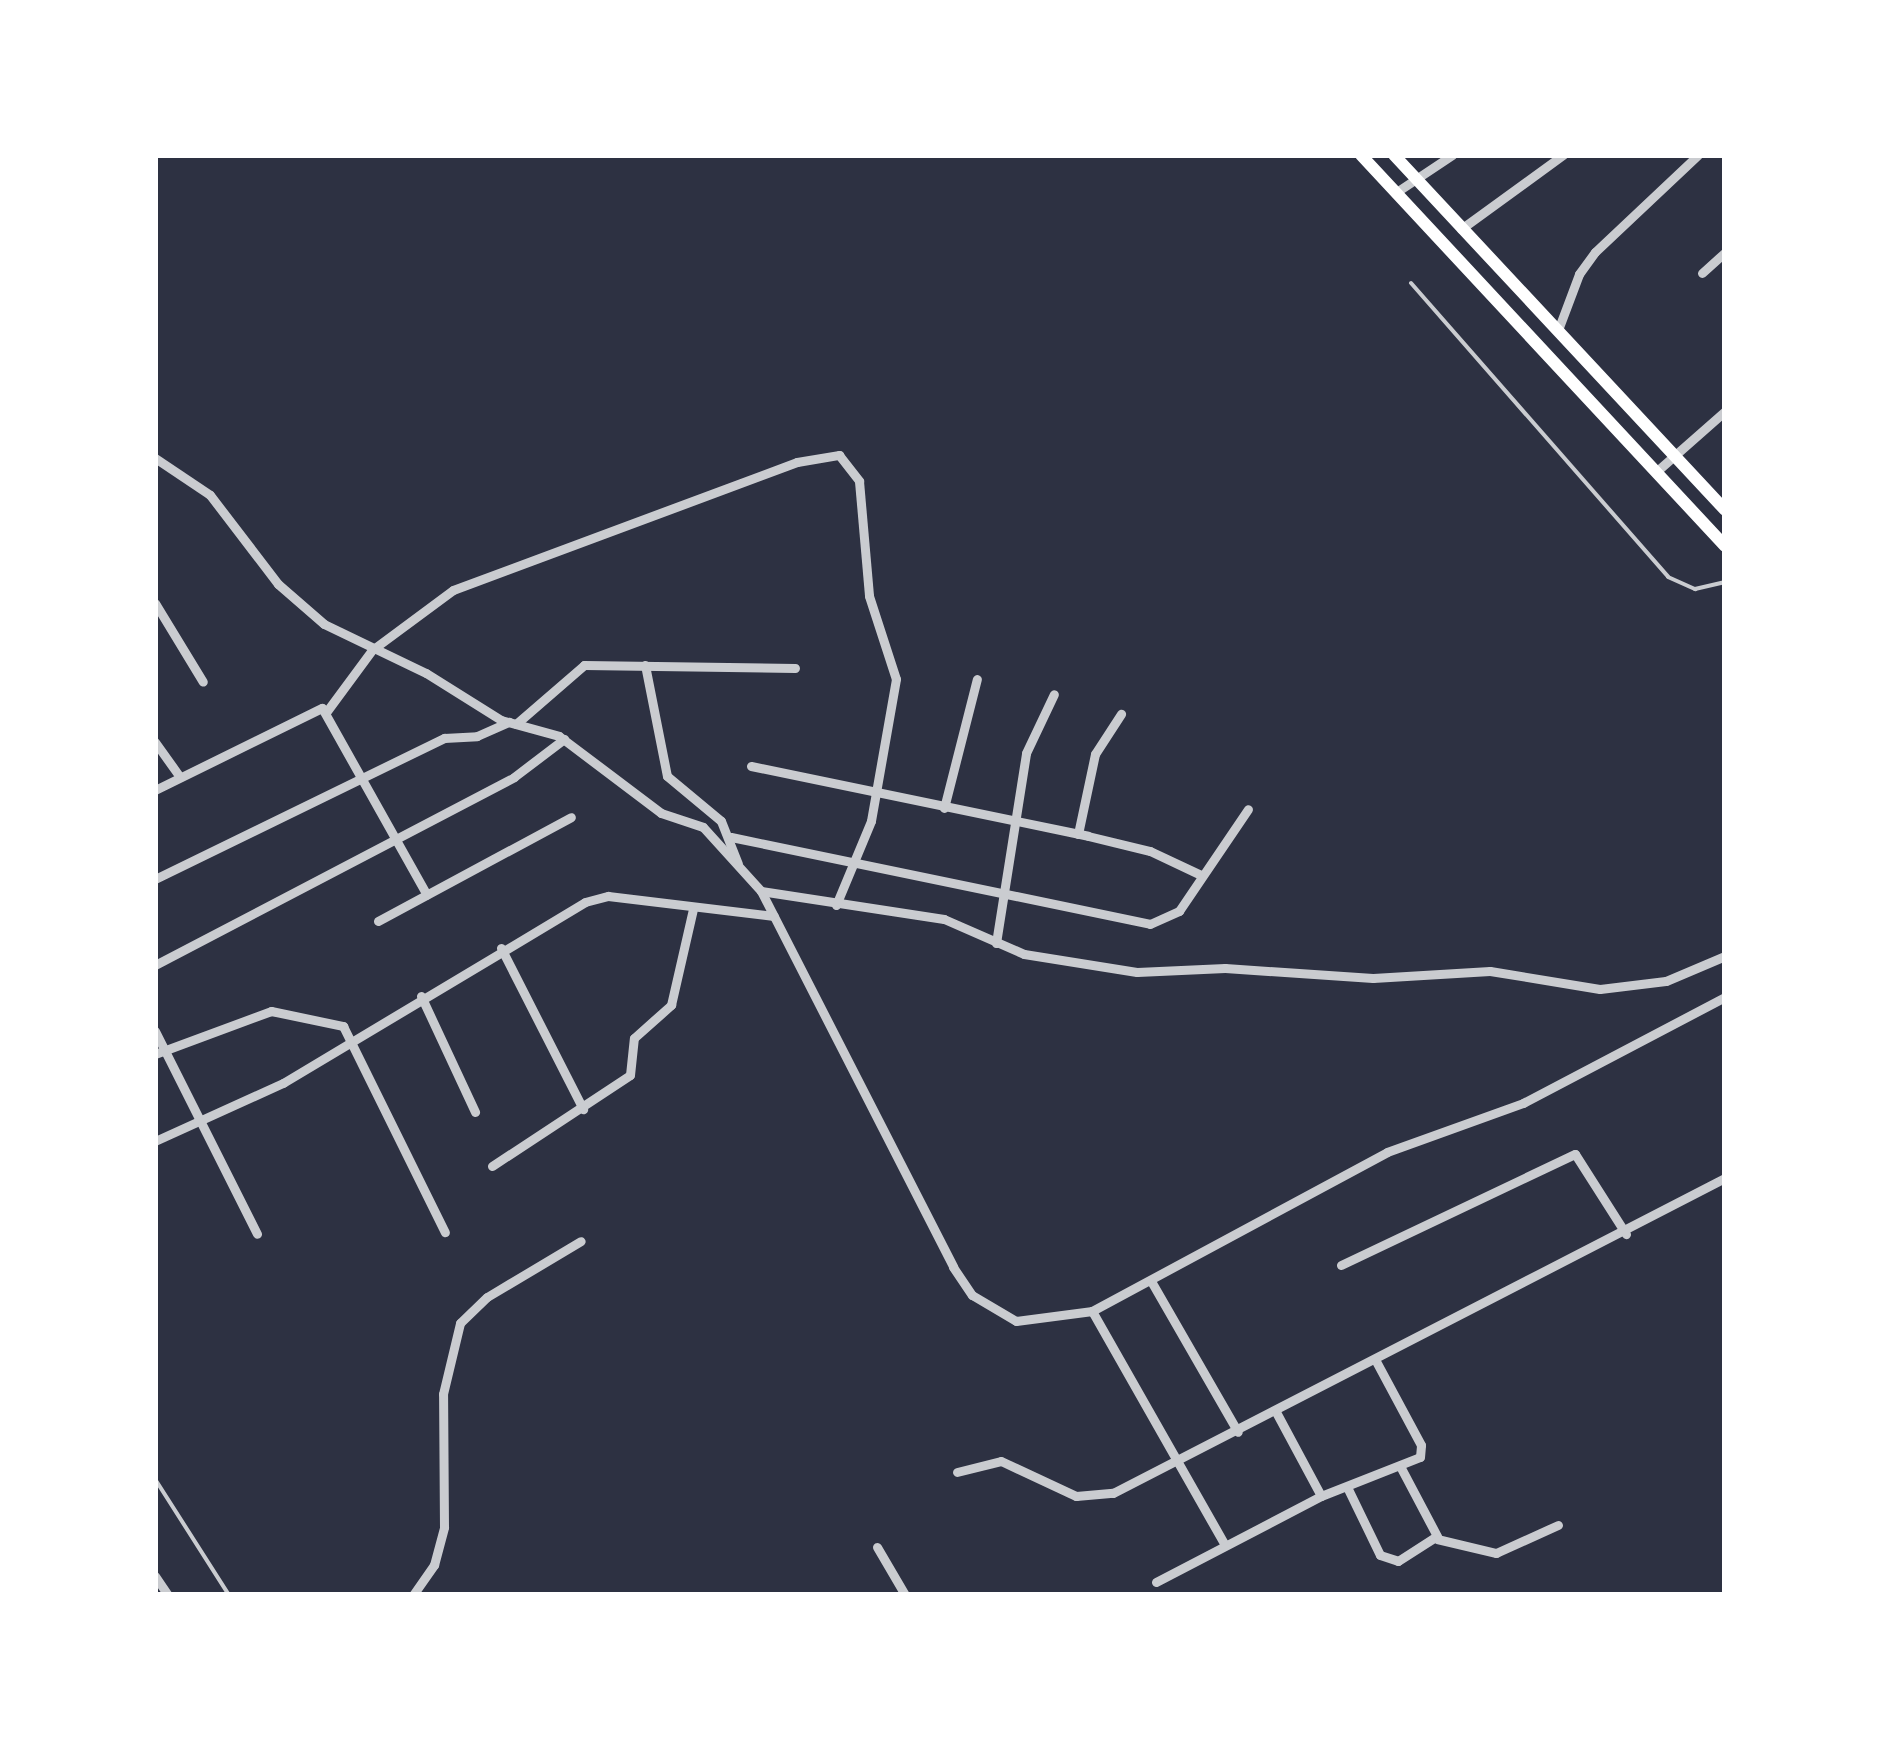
<!DOCTYPE html>
<html>
<head>
<meta charset="utf-8">
<style>
  body { margin:0 }
  #map { position:relative; width:1880px; height:1750px; overflow:hidden; background:#2d3142; font-family:Arial,sans-serif }
  div>[style] { position:absolute }
  .service>* { height:4px; margin:-2px; padding:0 2px; transform-origin:2px; border-radius:2px; background:#caccd0 }
  .minor>* { height:9px; margin:-4.5px; padding:0 4.5px; transform-origin:4.5px; border-radius:4.5px; background:#caccd0 }
  .primary>* { height:12px; margin:-6px; padding:0 6px; transform-origin:6px; border-radius:6px; background:#fff }
  span { translate:-50% -50%; white-space:nowrap; text-align:center; line-height:1.15; -webkit-text-stroke:10px #fff; paint-order:stroke }
  .frame { position:absolute; inset:0; border:158px solid #fff; pointer-events:none }
</style>
</head>
<body>
<div id="map">
  <div class="service">
    <div style="left:1411px;top:283px;width:390px;rotate:48.8deg"></div>
    <div style="left:1668px;top:577px;width:30px;rotate:24deg"></div>
    <div style="left:1695px;top:589px;width:31px;rotate:-13deg"></div>
    <div style="left:155px;top:1479px;width:138px;rotate:57.5deg"></div>
  </div>
  <div class="minor">
    <div style="left:1395px;top:193px;width:69px;rotate:-33.7deg"></div>
    <div style="left:1461px;top:229px;width:126px;rotate:-36deg"></div>
    <div style="left:1702px;top:273px;width:31px;rotate:-42deg"></div>
    <div style="left:1558px;top:330px;width:60px;rotate:-69.4deg"></div>
    <div style="left:1579px;top:274px;width:27px;rotate:-54deg"></div>
    <div style="left:1595px;top:252px;width:141px;rotate:-43.3deg"></div>
    <div style="left:155px;top:458px;width:66px;rotate:33.9deg"></div>
    <div style="left:210px;top:495px;width:112px;rotate:52.6deg"></div>
    <div style="left:278px;top:584px;width:61px;rotate:41deg"></div>
    <div style="left:324px;top:624px;width:113px;rotate:25.7deg"></div>
    <div style="left:426px;top:673px;width:89px;rotate:32.1deg"></div>
    <div style="left:501px;top:720px;width:60px;rotate:15.4deg"></div>
    <div style="left:559px;top:736px;width:128px;rotate:37deg"></div>
    <div style="left:661px;top:813px;width:44px;rotate:18.4deg"></div>
    <div style="left:703px;top:827px;width:86px;rotate:47.8deg"></div>
    <div style="left:761px;top:891px;width:185px;rotate:8.7deg"></div>
    <div style="left:944px;top:919px;width:87px;rotate:23.6deg"></div>
    <div style="left:1024px;top:954px;width:114px;rotate:9.1deg"></div>
    <div style="left:1137px;top:972px;width:88px;rotate:-2.6deg"></div>
    <div style="left:1225px;top:968px;width:148px;rotate:3.9deg"></div>
    <div style="left:1373px;top:978px;width:117px;rotate:-3.4deg"></div>
    <div style="left:1490px;top:971px;width:111px;rotate:9.3deg"></div>
    <div style="left:1600px;top:989px;width:66px;rotate:-6.9deg"></div>
    <div style="left:1666px;top:981px;width:64px;rotate:-23deg"></div>
    <div style="left:1657px;top:471px;width:91px;rotate:-41.4deg"></div>
    <div style="left:155px;top:603px;width:92px;rotate:58.7deg"></div>
    <div style="left:645px;top:665px;width:113px;rotate:78.8deg"></div>
    <div style="left:667px;top:776px;width:70px;rotate:39.8deg"></div>
    <div style="left:721px;top:821px;width:46px;rotate:68.4deg"></div>
    <div style="left:327px;top:711px;width:76px;rotate:-53.6deg"></div>
    <div style="left:372px;top:650px;width:101px;rotate:-36.5deg"></div>
    <div style="left:453px;top:590px;width:367px;rotate:-20.4deg"></div>
    <div style="left:797px;top:462px;width:43px;rotate:-9.5deg"></div>
    <div style="left:839px;top:455px;width:33px;rotate:52deg"></div>
    <div style="left:859px;top:481px;width:115px;rotate:85deg"></div>
    <div style="left:869px;top:596px;width:87px;rotate:72deg"></div>
    <div style="left:896px;top:679px;width:144px;rotate:100deg"></div>
    <div style="left:871px;top:821px;width:91px;rotate:112.6deg"></div>
    <div style="left:516px;top:724px;width:90px;rotate:-40.9deg"></div>
    <div style="left:584px;top:665px;width:211px;rotate:0.8deg"></div>
    <div style="left:155px;top:742px;width:43px;rotate:54.5deg"></div>
    <div style="left:751px;top:766px;width:344px;rotate:11.7deg"></div>
    <div style="left:1088px;top:836px;width:64px;rotate:13.6deg"></div>
    <div style="left:1150px;top:851px;width:56px;rotate:25.2deg"></div>
    <div style="left:155px;top:790px;width:186px;rotate:-26.2deg"></div>
    <div style="left:322px;top:708px;width:214px;rotate:60.7deg"></div>
    <div style="left:944px;top:808px;width:133px;rotate:-75.7deg"></div>
    <div style="left:1078px;top:834px;width:82px;rotate:-78deg"></div>
    <div style="left:1095px;top:754px;width:48px;rotate:-57deg"></div>
    <div style="left:731px;top:837px;width:428px;rotate:11.7deg"></div>
    <div style="left:1150px;top:924px;width:32px;rotate:-24deg"></div>
    <div style="left:1179px;top:911px;width:123px;rotate:-55.9deg"></div>
    <div style="left:155px;top:879px;width:322px;rotate:-26deg"></div>
    <div style="left:444px;top:738px;width:33px;rotate:-3deg"></div>
    <div style="left:477px;top:736px;width:35px;rotate:-24deg"></div>
    <div style="left:761px;top:891px;width:422px;rotate:62.9deg"></div>
    <div style="left:953px;top:1267px;width:34px;rotate:56deg"></div>
    <div style="left:972px;top:1295px;width:51px;rotate:30.6deg"></div>
    <div style="left:1016px;top:1321px;width:77px;rotate:-7.5deg"></div>
    <div style="left:1092px;top:1311px;width:335px;rotate:-28.3deg"></div>
    <div style="left:1387px;top:1152px;width:145px;rotate:-19.8deg"></div>
    <div style="left:1523px;top:1103px;width:228px;rotate:-27.7deg"></div>
    <div style="left:378px;top:921px;width:219px;rotate:-28.3deg"></div>
    <div style="left:996px;top:943px;width:192px;rotate:-81deg"></div>
    <div style="left:1026px;top:753px;width:65px;rotate:-64.6deg"></div>
    <div style="left:501px;top:948px;width:181px;rotate:63deg"></div>
    <div style="left:155px;top:965px;width:405px;rotate:-27.6deg"></div>
    <div style="left:514px;top:777px;width:63px;rotate:-37.2deg"></div>
    <div style="left:421px;top:996px;width:128px;rotate:65deg"></div>
    <div style="left:155px;top:1031px;width:227px;rotate:63.3deg"></div>
    <div style="left:155px;top:1054px;width:124px;rotate:-20.3deg"></div>
    <div style="left:271px;top:1011px;width:74px;rotate:11.8deg"></div>
    <div style="left:343px;top:1026px;width:230px;rotate:63.7deg"></div>
    <div style="left:155px;top:1141px;width:141px;rotate:-24.4deg"></div>
    <div style="left:283px;top:1083px;width:352px;rotate:-30.9deg"></div>
    <div style="left:585px;top:902px;width:24px;rotate:-15deg"></div>
    <div style="left:608px;top:896px;width:167px;rotate:6.9deg"></div>
    <div style="left:492px;top:1166px;width:165px;rotate:-33.4deg"></div>
    <div style="left:630px;top:1075px;width:37px;rotate:-84deg"></div>
    <div style="left:634px;top:1038px;width:50px;rotate:-41.7deg"></div>
    <div style="left:671px;top:1005px;width:98px;rotate:-77.1deg"></div>
    <div style="left:1341px;top:1265px;width:259px;rotate:-25.4deg"></div>
    <div style="left:1575px;top:1154px;width:95px;rotate:57.5deg"></div>
    <div style="left:1151px;top:1281px;width:174px;rotate:60.1deg"></div>
    <div style="left:1092px;top:1311px;width:269px;rotate:60.4deg"></div>
    <div style="left:1276px;top:1412px;width:95px;rotate:61.8deg"></div>
    <div style="left:957px;top:1472px;width:45px;rotate:-14deg"></div>
    <div style="left:1001px;top:1461px;width:83px;rotate:25deg"></div>
    <div style="left:1076px;top:1496px;width:37px;rotate:-5deg"></div>
    <div style="left:1113px;top:1493px;width:688px;rotate:-27.24deg"></div>
    <div style="left:1348px;top:1489px;width:73px;rotate:64.1deg"></div>
    <div style="left:1380px;top:1555px;width:19px;rotate:18deg"></div>
    <div style="left:1398px;top:1561px;width:46px;rotate:-32.7deg"></div>
    <div style="left:1437px;top:1536px;width:77px;rotate:-117.9deg"></div>
    <div style="left:1437px;top:1539px;width:61px;rotate:13.3deg"></div>
    <div style="left:1496px;top:1553px;width:68px;rotate:-24.3deg"></div>
    <div style="left:877px;top:1547px;width:56px;rotate:59.7deg"></div>
    <div style="left:155px;top:1576px;width:23px;rotate:56deg"></div>
    <div style="left:1156px;top:1582px;width:186px;rotate:-27.5deg"></div>
    <div style="left:1321px;top:1496px;width:106px;rotate:-21.5deg"></div>
    <div style="left:1420px;top:1457px;width:12px;rotate:-85deg"></div>
    <div style="left:1421px;top:1445px;width:95px;rotate:-118.2deg"></div>
    <div style="left:413px;top:1595px;width:37px;rotate:-55deg"></div>
    <div style="left:434px;top:1565px;width:39px;rotate:-75deg"></div>
    <div style="left:444px;top:1527px;width:133px;rotate:-90.4deg"></div>
    <div style="left:443px;top:1394px;width:73px;rotate:-76.5deg"></div>
    <div style="left:460px;top:1323px;width:37px;rotate:-44deg"></div>
    <div style="left:487px;top:1297px;width:109px;rotate:-30.8deg"></div>
  </div>
  <div class="primary">
    <div style="left:1361px;top:155px;width:534px;rotate:47.05deg"></div>
    <div style="left:1394px;top:155px;width:485px;rotate:47deg"></div>
  </div>
  <div class="frame"></div>
</div>
</body>
</html>
